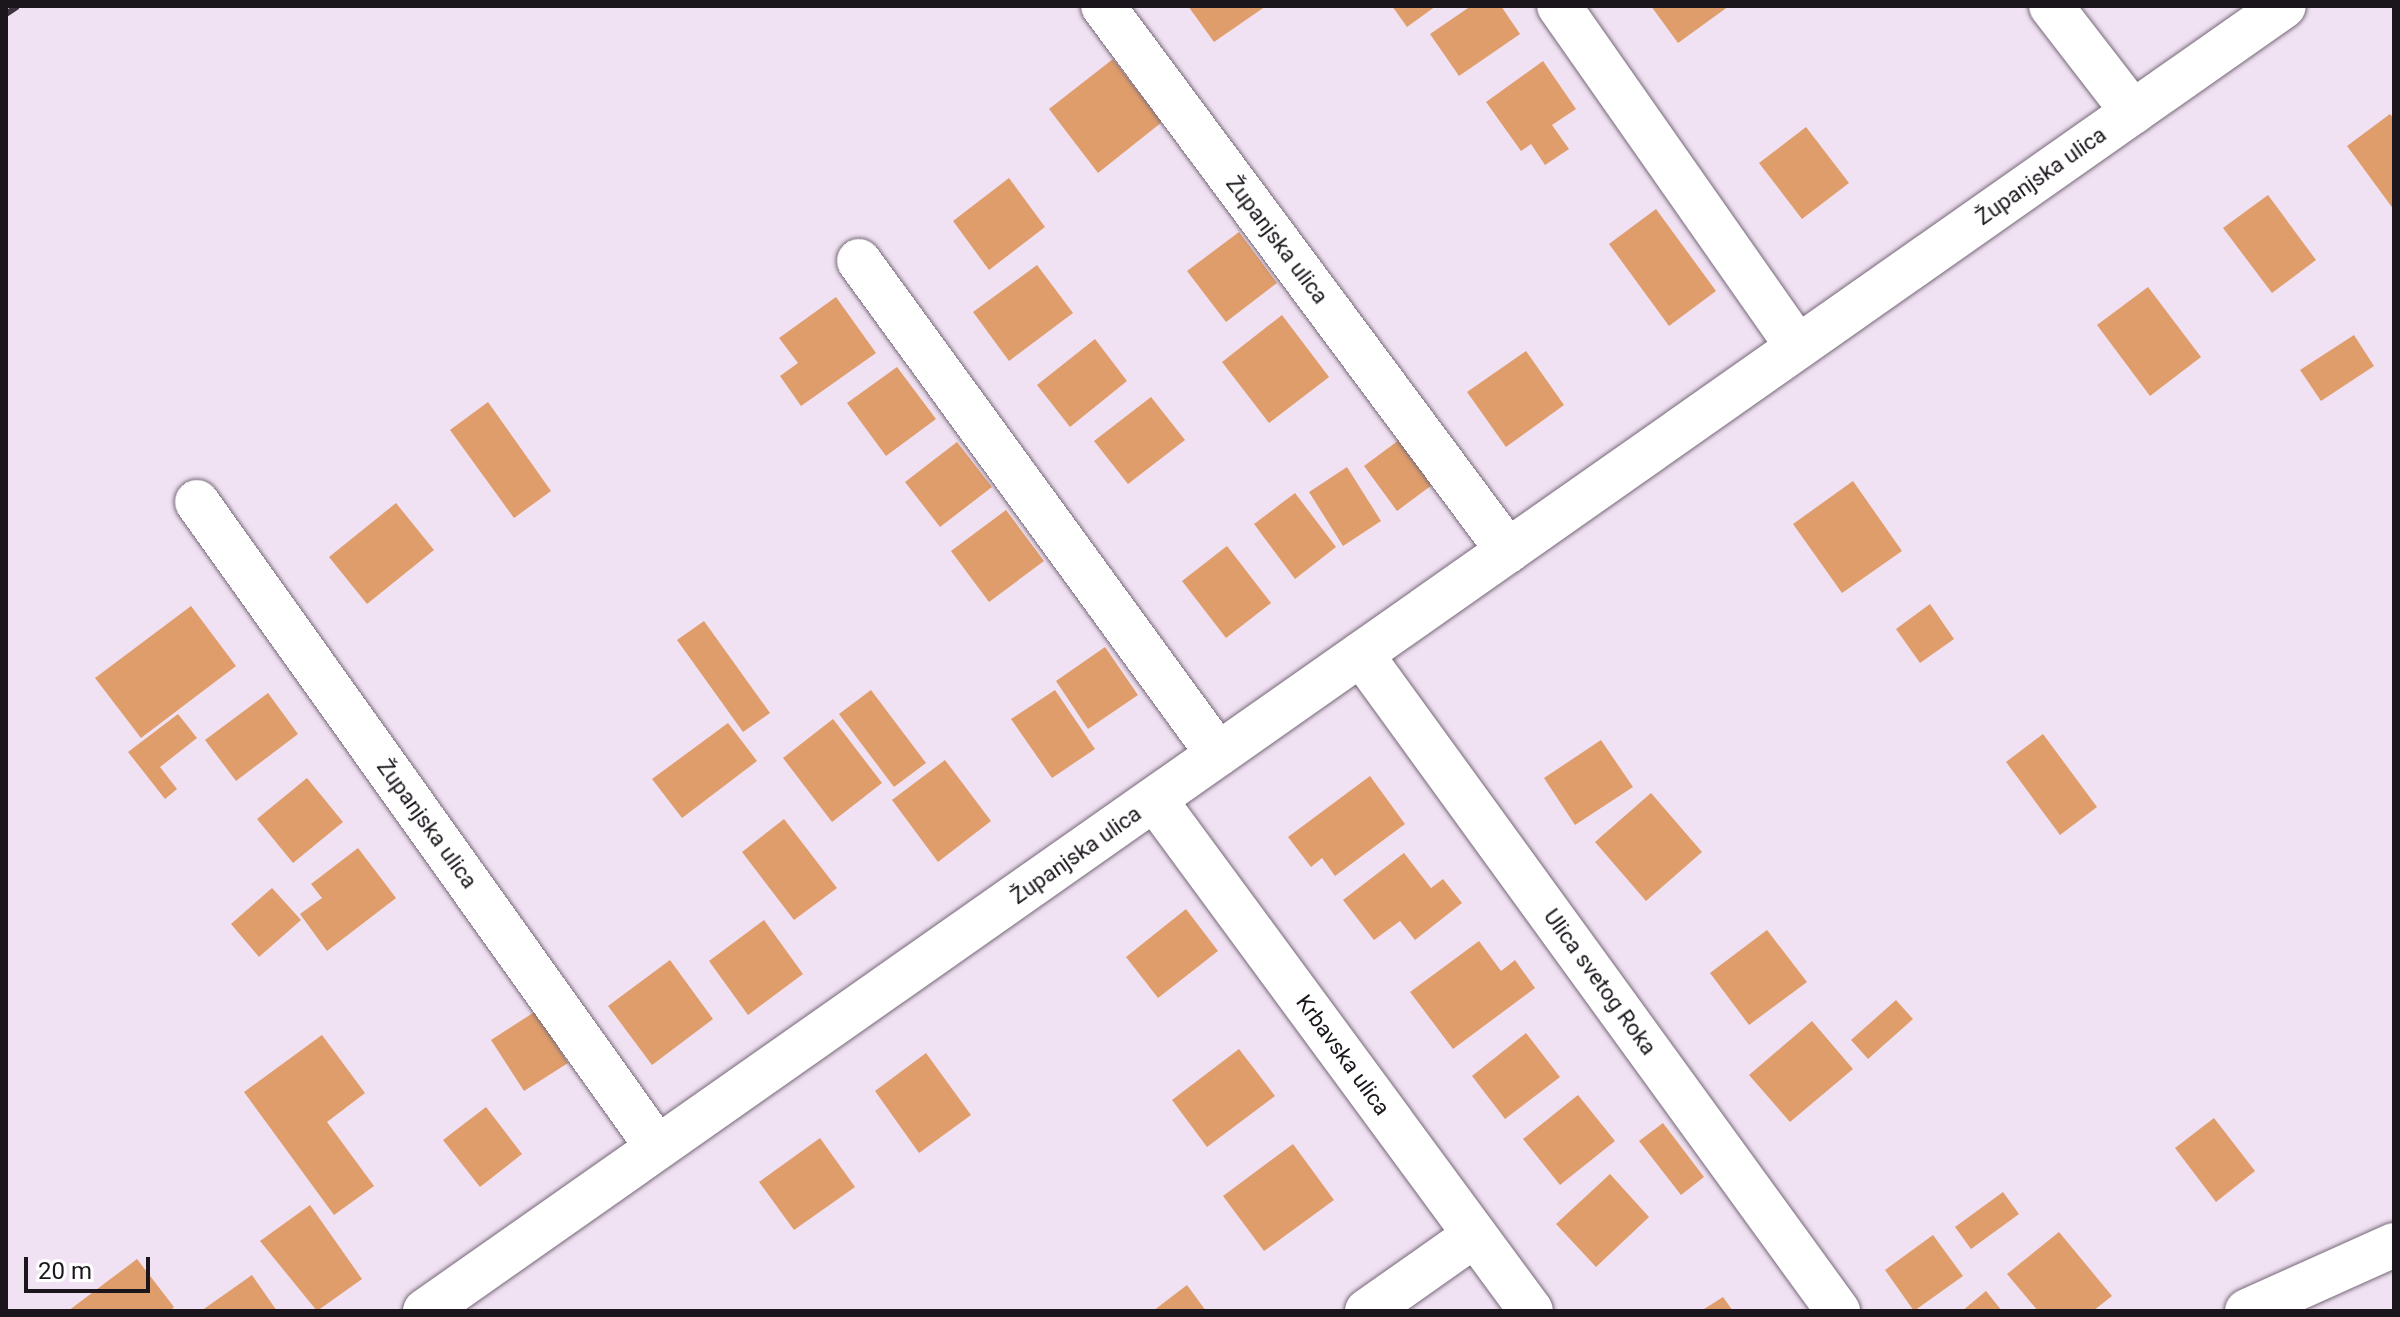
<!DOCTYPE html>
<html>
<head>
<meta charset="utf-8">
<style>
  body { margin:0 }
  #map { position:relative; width:2400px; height:1317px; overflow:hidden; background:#f1e2f3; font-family:Roboto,sans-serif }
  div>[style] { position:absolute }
  .building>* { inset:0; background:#df9d6b }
  .roads { filter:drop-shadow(0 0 2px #756877) drop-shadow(0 0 2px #756877) }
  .minor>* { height:44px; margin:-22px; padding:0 22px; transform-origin:22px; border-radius:22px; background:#fff }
  .rail>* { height:6px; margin-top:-3px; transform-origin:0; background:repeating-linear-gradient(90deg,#3b343c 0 16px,transparent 0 24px) }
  span { translate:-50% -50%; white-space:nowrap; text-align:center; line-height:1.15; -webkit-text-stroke:8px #fff; paint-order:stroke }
  .street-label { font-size:22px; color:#1b161c }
  .frame { position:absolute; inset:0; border:8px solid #1b161c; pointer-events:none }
  .scale { position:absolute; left:24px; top:1257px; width:126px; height:36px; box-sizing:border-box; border:4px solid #1b161c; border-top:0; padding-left:10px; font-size:24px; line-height:28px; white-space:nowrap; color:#1b161c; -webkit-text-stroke:6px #fff; paint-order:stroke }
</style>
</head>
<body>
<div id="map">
  <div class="building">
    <div style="clip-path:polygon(1188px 6px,1266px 6px,1214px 42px)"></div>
    <div style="clip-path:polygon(1392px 6px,1436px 6px,1407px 27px)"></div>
    <div style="clip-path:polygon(1471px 6px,1501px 6px,1520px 34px,1459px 76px,1430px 34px)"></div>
    <div style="clip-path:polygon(1651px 6px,1729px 6px,1678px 43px)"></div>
    <div style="clip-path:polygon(1113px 59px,1162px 122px,1098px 173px,1049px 109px)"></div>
    <div style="clip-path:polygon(1543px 61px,1576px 109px,1552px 125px,1569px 149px,1545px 165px,1531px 144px,1521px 151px,1486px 102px)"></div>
    <div style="clip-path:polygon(2390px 114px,2394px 119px,2394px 210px,2347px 146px)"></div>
    <div style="clip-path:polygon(1806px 127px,1849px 183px,1802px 219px,1759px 163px)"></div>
    <div style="clip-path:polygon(1009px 178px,1045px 227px,989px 270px,953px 221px)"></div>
    <div style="clip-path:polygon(2268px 195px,2316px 260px,2272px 293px,2223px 228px)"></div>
    <div style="clip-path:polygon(1656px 209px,1716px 291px,1669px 326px,1609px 244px)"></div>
    <div style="clip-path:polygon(1239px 232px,1277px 283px,1226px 322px,1187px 271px)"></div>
    <div style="clip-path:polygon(1037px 265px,1073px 313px,1009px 361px,973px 312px)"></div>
    <div style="clip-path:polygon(2148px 287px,2201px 357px,2150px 396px,2097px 325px)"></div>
    <div style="clip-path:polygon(836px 297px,876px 353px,801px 406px,780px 376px,798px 363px,779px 338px)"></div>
    <div style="clip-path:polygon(1282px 315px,1329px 377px,1269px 423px,1222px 362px)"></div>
    <div style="clip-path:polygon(2354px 335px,2374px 366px,2321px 401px,2300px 370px)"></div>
    <div style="clip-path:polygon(1095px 339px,1127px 381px,1070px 427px,1037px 385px)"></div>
    <div style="clip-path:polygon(1526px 351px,1564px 405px,1506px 447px,1467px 392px)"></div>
    <div style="clip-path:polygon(897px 367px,936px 419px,886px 456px,847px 403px)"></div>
    <div style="clip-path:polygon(1151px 397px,1185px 440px,1128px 484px,1094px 441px)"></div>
    <div style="clip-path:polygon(488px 402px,551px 491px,514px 518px,450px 430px)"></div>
    <div style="clip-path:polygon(1403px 437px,1436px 482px,1397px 511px,1364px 466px)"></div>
    <div style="clip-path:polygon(957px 442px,992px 487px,940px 527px,905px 482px)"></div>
    <div style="clip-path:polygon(1347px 467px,1381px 521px,1343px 546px,1309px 492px)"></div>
    <div style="clip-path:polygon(1853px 481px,1902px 551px,1842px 593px,1793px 524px)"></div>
    <div style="clip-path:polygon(1295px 493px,1336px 547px,1295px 579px,1254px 524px)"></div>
    <div style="clip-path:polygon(396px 503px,434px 550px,367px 604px,329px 557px)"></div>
    <div style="clip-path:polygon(1006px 510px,1044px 561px,989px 602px,951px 551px)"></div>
    <div style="clip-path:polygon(1227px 546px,1271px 603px,1226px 638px,1182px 581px)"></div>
    <div style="clip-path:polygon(1930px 604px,1954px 639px,1920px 663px,1896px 629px)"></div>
    <div style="clip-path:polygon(191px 606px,236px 666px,141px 738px,95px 678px)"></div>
    <div style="clip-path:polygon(704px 621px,770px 713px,743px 732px,677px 640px)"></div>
    <div style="clip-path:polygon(1105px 647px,1138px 695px,1088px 729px,1056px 681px)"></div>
    <div style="clip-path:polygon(871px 690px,926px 763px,894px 787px,839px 714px)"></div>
    <div style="clip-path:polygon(1055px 690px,1095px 749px,1052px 778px,1011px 719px)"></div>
    <div style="clip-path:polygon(268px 693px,298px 734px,236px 781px,205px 740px)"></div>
    <div style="clip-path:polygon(178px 714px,197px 738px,160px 767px,177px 789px,165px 799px,128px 752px)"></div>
    <div style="clip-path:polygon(833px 719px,882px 783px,832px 822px,783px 758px)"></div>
    <div style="clip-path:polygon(728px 723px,757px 761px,682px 818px,652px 779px)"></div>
    <div style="clip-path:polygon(2043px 734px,2097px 807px,2060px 835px,2006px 762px)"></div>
    <div style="clip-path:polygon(1601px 740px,1633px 787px,1575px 825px,1544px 778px)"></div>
    <div style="clip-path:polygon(945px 760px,991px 821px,938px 862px,892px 800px)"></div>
    <div style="clip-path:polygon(1370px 776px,1405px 824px,1335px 876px,1322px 858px,1311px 867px,1288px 837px)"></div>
    <div style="clip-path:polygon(307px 778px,343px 822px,293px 863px,257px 819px)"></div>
    <div style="clip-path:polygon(1651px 793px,1702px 852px,1646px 901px,1595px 842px)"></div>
    <div style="clip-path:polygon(784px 819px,837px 888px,794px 920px,742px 852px)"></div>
    <div style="clip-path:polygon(358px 848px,396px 898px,327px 951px,300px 914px,322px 898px,311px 884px)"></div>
    <div style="clip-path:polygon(1404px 853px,1431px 888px,1443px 879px,1462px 903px,1415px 940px,1400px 921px,1374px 940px,1343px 900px)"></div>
    <div style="clip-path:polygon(272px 888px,301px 920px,259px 957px,231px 924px)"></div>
    <div style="clip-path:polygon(1186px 909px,1218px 951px,1158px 998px,1126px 957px)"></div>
    <div style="clip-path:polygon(764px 920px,803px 974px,748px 1015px,709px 961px)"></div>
    <div style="clip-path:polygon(1767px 930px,1807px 982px,1749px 1025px,1710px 973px)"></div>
    <div style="clip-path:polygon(1479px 941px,1501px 971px,1515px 960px,1535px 988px,1453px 1049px,1410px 992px)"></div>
    <div style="clip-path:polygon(670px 960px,713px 1019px,652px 1065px,608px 1006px)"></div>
    <div style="clip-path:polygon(1896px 1000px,1913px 1019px,1868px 1059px,1851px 1040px)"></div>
    <div style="clip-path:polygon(536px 1011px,568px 1063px,524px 1091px,491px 1040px)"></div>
    <div style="clip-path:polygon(1812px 1021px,1853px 1069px,1790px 1122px,1749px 1075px)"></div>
    <div style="clip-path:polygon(1526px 1033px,1560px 1077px,1505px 1119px,1472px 1076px)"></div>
    <div style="clip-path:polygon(322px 1035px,365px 1093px,327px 1122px,374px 1186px,334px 1215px,244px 1092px)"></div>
    <div style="clip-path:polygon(1239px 1049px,1275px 1096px,1207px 1147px,1172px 1100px)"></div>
    <div style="clip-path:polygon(926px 1053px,971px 1115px,919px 1153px,875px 1091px)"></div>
    <div style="clip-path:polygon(1578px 1095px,1615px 1141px,1560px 1185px,1523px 1139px)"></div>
    <div style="clip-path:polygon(486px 1107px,522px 1154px,480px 1187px,443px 1140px)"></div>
    <div style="clip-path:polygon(2214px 1118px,2255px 1171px,2216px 1202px,2175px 1148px)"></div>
    <div style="clip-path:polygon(1663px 1123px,1704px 1177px,1681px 1195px,1639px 1141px)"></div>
    <div style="clip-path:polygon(820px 1138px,855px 1187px,794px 1230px,759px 1182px)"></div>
    <div style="clip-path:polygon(1293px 1144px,1334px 1200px,1264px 1251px,1223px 1196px)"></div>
    <div style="clip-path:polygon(1610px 1174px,1649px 1217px,1596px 1267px,1556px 1224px)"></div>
    <div style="clip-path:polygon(2003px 1192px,2019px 1214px,1971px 1249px,1955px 1227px)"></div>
    <div style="clip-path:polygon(310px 1205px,362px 1279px,317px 1311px,260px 1241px)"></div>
    <div style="clip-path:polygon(2059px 1232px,2112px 1296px,2093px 1311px,2038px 1311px,2007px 1274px)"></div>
    <div style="clip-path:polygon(1933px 1235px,1963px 1276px,1914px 1311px,1885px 1270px)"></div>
    <div style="clip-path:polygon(137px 1259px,174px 1307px,170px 1311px,68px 1311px)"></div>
    <div style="clip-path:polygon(252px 1275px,277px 1311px,201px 1311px)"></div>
    <div style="clip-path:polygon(1187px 1285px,1206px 1311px,1153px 1311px)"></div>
    <div style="clip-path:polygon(1986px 1291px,2002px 1311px,1962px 1311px)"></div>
    <div style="clip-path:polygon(1723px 1297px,1733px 1311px,1701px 1311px)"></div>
  </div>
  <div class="roads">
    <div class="minor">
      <div style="left:1103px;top:6px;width:679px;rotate:53.38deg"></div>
      <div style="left:1559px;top:6px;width:416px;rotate:55deg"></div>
      <div style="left:2051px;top:6px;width:134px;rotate:52.3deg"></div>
      <div style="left:859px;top:261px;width:610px;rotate:53.94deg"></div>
      <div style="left:197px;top:502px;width:792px;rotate:54.5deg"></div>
      <div style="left:1361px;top:654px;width:812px;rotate:54.02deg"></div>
      <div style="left:1155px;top:800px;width:634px;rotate:53.65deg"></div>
      <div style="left:425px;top:1311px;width:2271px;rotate:-35.07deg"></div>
      <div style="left:1367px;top:1311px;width:132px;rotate:-35.1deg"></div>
      <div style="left:2247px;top:1311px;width:161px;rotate:-24.2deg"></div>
    </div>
  </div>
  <div class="rail">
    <div style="left:6px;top:14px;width:14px;rotate:-34deg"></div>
  </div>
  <div class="street-label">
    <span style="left:2041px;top:176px;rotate:-35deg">Županjska ulica</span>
    <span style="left:1277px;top:240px;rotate:53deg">Županjska ulica</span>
    <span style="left:427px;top:824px;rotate:54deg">Županjska ulica</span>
    <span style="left:1076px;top:855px;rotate:-35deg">Županjska ulica</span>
    <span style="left:1600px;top:982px;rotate:54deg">Ulica svetog Roka</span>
    <span style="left:1343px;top:1055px;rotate:54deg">Krbavska ulica</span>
  </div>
  <div class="frame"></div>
  <div class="scale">20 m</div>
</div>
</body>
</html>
